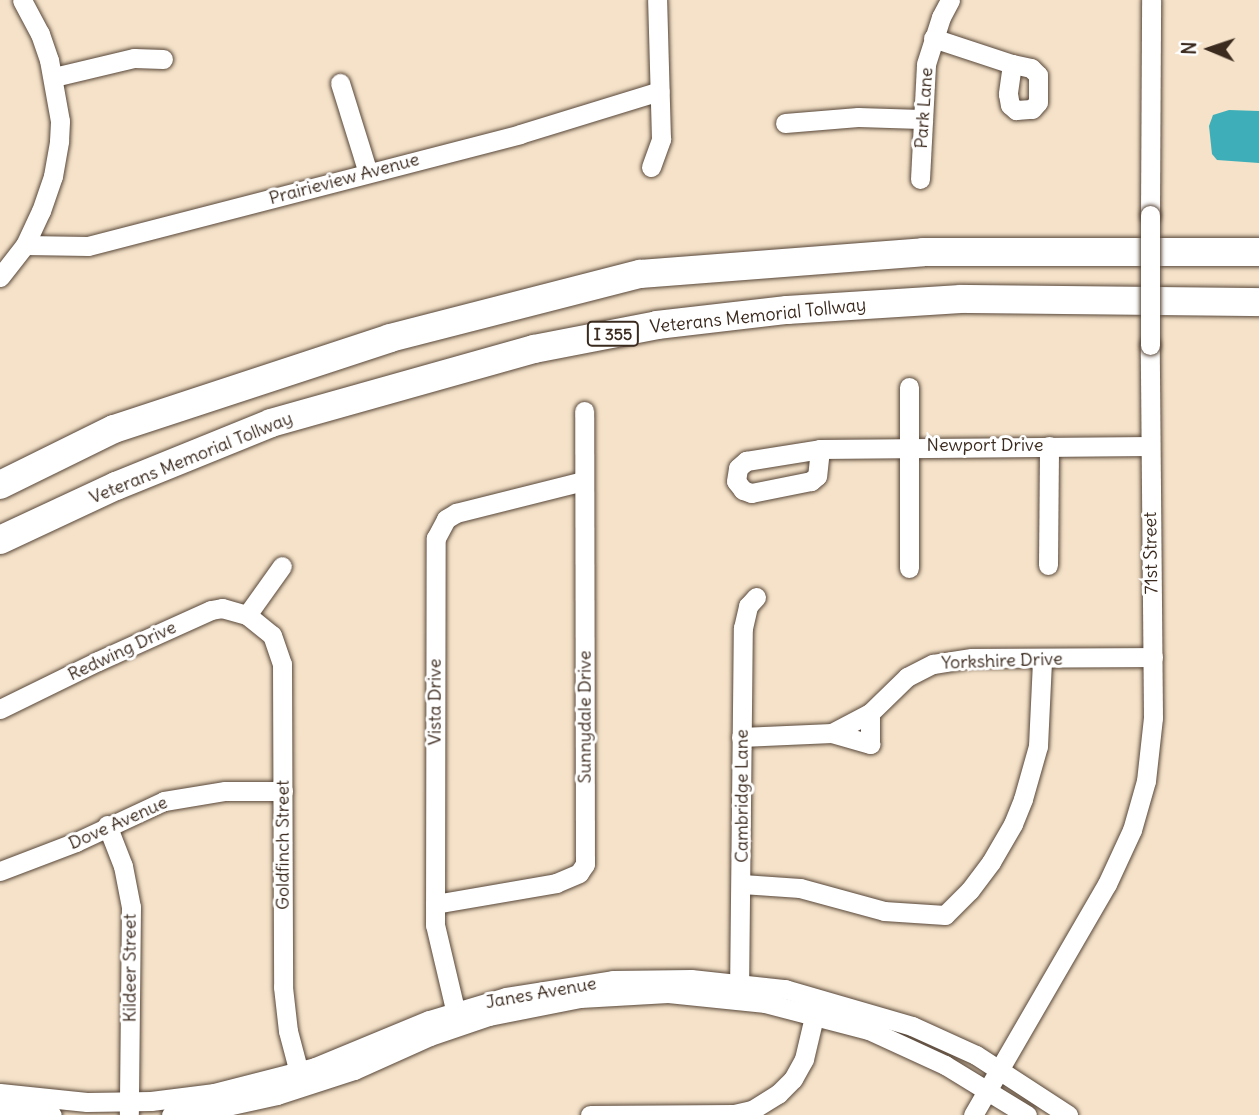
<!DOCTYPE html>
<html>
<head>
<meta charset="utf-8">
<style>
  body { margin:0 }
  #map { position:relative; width:1259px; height:1115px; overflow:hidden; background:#f5e2c9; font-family:Delius,sans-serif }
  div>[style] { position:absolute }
  .water>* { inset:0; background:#3eafb8 }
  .roads { filter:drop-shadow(0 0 2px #574638) drop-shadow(0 0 2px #574638) }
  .minor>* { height:19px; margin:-9.5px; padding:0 9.5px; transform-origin:9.5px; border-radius:9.5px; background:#fff }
  .highway>* { height:28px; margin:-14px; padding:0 14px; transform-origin:14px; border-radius:14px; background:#fff }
  .bridges { filter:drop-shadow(0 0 2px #574638) drop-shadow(0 0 2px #574638) }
  .minor-bridge>* { height:19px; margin:-9.5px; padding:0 9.5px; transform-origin:9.5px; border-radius:9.5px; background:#fff }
  span { translate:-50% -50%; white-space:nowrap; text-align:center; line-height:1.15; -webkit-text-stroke:6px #fff; paint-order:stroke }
  .shield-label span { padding:2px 5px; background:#fff; border:2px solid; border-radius:5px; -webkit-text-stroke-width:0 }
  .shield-label { font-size:16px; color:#3b2a1e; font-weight:700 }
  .street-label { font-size:18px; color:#3b2a1e }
  .north { position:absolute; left:1175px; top:14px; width:70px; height:70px; -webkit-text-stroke:5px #fff; paint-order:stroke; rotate:272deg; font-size:19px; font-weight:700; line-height:28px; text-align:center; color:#3b2a1e }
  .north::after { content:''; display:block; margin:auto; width:24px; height:32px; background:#3b2a1e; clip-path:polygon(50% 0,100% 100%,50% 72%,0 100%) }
</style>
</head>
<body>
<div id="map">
  <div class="water">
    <div style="clip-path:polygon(1229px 110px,1259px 111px,1259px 163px,1217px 160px,1212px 154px,1209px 126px,1213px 115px)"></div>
  </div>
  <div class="roads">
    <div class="minor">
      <div style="left:933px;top:38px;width:83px;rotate:18.2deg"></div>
      <div style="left:1012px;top:64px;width:30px;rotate:98deg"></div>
      <div style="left:1008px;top:94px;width:11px;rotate:80deg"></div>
      <div style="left:1010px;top:105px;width:8px;rotate:40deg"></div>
      <div style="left:1016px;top:110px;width:16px;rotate:-4deg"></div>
      <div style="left:1032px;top:109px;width:9px;rotate:-49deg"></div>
      <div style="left:1038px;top:102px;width:27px;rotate:-90deg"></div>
      <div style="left:1038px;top:75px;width:10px;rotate:-135deg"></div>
      <div style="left:1031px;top:68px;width:19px;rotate:-168deg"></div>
      <div style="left:54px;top:77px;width:82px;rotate:-13.4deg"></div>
      <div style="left:134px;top:58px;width:29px;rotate:2deg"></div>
      <div style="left:340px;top:83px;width:94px;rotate:72.7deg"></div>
      <div style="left:785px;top:123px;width:73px;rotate:-4.7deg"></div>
      <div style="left:858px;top:117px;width:63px;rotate:1.8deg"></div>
      <div style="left:651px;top:167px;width:30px;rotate:-70deg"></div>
      <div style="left:661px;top:139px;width:139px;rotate:-91.6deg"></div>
      <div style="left:920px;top:179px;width:115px;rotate:-87deg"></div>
      <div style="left:926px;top:64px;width:49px;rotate:-72.3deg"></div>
      <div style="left:941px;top:17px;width:19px;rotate:-62deg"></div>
      <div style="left:1150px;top:215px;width:215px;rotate:-89.7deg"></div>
      <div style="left:25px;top:245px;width:63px;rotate:0.9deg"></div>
      <div style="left:88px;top:246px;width:446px;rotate:-14.5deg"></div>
      <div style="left:520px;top:134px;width:146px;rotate:-17.1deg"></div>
      <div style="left:0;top:277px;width:41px;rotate:-52deg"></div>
      <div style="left:25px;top:245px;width:38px;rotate:-65deg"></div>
      <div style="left:41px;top:211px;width:37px;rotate:-71deg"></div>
      <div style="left:53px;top:176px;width:36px;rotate:-80deg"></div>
      <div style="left:59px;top:141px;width:20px;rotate:-87deg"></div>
      <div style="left:60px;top:121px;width:62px;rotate:-100.2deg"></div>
      <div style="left:49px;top:60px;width:28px;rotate:-109deg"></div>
      <div style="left:40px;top:34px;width:38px;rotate:-118deg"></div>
      <div style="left:820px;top:449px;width:330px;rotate:-0.5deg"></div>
      <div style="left:820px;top:449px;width:27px;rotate:96deg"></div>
      <div style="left:817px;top:476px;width:8px;rotate:140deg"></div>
      <div style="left:811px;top:481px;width:61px;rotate:168.7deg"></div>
      <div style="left:751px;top:493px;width:9px;rotate:-159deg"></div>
      <div style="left:743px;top:490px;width:11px;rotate:-128deg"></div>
      <div style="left:736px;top:481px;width:13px;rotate:-81deg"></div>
      <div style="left:738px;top:468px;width:11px;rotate:-41deg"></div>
      <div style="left:746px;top:461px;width:75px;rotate:-9.2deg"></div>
      <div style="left:1048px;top:565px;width:119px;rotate:-89.5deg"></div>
      <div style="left:909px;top:568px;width:181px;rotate:-90deg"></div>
      <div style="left:247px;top:615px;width:60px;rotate:-54.5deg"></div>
      <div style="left:0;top:709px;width:109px;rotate:-26.1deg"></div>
      <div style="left:98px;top:661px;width:124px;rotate:-24.3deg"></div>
      <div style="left:211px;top:610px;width:11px;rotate:-10deg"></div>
      <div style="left:222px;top:608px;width:26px;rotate:16deg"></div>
      <div style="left:247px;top:615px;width:32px;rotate:39deg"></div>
      <div style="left:272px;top:635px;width:31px;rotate:71deg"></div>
      <div style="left:282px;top:664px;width:323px;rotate:89.8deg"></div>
      <div style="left:283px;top:987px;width:44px;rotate:83.5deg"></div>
      <div style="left:288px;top:1031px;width:55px;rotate:75.2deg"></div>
      <div style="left:832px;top:733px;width:43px;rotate:-27.8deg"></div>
      <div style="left:741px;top:737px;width:91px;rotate:-2.5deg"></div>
      <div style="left:832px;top:733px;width:40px;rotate:16deg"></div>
      <div style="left:870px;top:744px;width:31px;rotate:-90deg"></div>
      <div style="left:870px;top:713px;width:52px;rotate:-44.2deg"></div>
      <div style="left:907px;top:677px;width:29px;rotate:-27deg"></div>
      <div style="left:933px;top:664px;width:39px;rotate:-9deg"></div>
      <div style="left:972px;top:658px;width:181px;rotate:-0.3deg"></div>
      <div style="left:107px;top:825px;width:44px;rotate:68.7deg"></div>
      <div style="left:123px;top:866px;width:42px;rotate:79deg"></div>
      <div style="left:131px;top:907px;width:207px;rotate:90.6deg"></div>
      <div style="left:0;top:871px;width:81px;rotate:-20.9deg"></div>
      <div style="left:76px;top:842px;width:97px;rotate:-25deg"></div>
      <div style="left:164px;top:801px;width:62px;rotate:-9.3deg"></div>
      <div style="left:225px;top:791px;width:58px"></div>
      <div style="left:742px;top:884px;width:58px;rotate:3.9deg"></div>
      <div style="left:800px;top:888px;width:87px;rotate:15.3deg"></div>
      <div style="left:884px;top:911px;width:61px;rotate:3.8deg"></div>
      <div style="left:945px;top:915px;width:35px;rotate:-45deg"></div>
      <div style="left:970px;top:890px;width:35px;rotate:-53deg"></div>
      <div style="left:991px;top:862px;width:44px;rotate:-59.9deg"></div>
      <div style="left:1013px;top:824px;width:27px;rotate:-68deg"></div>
      <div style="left:1023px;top:799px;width:55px;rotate:-74.2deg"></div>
      <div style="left:1038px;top:746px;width:86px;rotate:-87.3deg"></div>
      <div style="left:435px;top:904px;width:123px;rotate:-9.8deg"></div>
      <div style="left:556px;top:883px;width:25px;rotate:-23deg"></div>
      <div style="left:579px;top:873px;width:11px;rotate:-56deg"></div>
      <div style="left:585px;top:864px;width:453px;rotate:-90.1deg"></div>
      <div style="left:739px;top:995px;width:367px;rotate:-89.4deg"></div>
      <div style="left:743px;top:628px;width:23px;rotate:-77deg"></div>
      <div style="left:748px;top:606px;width:12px;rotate:-48deg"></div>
      <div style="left:458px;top:1022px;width:100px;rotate:-103.3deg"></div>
      <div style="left:435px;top:925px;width:387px;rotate:-89.9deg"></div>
      <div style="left:436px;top:538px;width:21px;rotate:-62deg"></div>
      <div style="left:446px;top:519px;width:12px;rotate:-31deg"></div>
      <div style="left:456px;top:513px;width:131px;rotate:-14.1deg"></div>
      <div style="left:0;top:1093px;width:87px;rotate:5.9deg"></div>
      <div style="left:87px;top:1102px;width:64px;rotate:-0.9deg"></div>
      <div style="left:151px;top:1101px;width:64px;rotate:-7.2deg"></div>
      <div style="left:214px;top:1093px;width:104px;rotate:-14.4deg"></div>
      <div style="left:315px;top:1067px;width:123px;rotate:-22.4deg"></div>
      <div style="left:429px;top:1020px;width:80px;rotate:-16.6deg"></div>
      <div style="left:506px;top:997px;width:108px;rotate:-9deg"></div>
      <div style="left:613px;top:980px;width:78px;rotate:-0.7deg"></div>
      <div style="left:691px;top:979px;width:95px;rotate:6.1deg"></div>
      <div style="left:785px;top:989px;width:132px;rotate:16.2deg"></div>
      <div style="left:912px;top:1026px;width:70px;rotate:24.4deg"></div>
      <div style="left:976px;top:1055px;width:110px;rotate:33.1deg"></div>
      <div style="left:0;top:1109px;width:52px;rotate:6.6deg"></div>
      <div style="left:171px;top:1115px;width:38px;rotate:-7deg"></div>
      <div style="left:209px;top:1110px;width:70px;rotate:-12.4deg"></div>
      <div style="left:277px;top:1095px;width:81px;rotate:-18deg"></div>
      <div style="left:354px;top:1070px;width:83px;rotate:-24.1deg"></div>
      <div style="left:430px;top:1036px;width:62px;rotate:-18.7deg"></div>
      <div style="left:489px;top:1016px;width:93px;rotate:-11.2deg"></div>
      <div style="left:580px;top:998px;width:88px;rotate:-3.3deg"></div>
      <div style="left:668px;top:993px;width:98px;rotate:5.9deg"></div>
      <div style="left:765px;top:1003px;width:107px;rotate:14.6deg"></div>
      <div style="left:869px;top:1030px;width:84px;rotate:24.7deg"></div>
      <div style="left:945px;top:1065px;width:96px;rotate:31.4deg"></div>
      <div style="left:590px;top:1115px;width:144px;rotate:-0.4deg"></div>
      <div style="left:734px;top:1114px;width:18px;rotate:-13deg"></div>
      <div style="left:752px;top:1110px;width:31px;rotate:-32deg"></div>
      <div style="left:778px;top:1094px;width:21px;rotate:-45deg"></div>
      <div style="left:793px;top:1079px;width:23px;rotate:-61deg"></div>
      <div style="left:804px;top:1059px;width:57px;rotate:-76.7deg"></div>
      <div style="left:973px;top:1115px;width:267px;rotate:-59.9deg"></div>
      <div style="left:1107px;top:884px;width:60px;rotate:-65.2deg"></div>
      <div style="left:1132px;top:830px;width:51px;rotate:-74.1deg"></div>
      <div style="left:1146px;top:781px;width:63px;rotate:-83.7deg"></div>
      <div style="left:1153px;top:718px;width:373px;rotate:-90.5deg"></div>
    </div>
    <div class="highway">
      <div style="left:0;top:485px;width:127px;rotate:-26.2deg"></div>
      <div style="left:114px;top:429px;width:291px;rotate:-18.2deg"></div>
      <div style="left:390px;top:338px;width:258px;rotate:-14.4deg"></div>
      <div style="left:640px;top:274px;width:284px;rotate:-4.4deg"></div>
      <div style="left:923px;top:252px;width:336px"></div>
      <div style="left:0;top:540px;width:128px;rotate:-25deg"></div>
      <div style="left:116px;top:486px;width:167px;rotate:-22.1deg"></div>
      <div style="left:271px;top:423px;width:273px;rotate:-15.7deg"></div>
      <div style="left:534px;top:349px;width:125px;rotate:-11deg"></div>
      <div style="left:657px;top:325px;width:131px;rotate:-6.6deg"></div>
      <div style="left:787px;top:310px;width:174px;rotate:-3.6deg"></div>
      <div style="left:961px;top:299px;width:298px;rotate:0.6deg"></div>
    </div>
  </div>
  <div class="bridges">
    <div class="minor-bridge">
      <div style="left:1150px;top:215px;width:130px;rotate:90deg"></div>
    </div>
  </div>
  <div class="shield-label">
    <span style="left:613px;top:334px">I 355</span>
  </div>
  <div class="street-label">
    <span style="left:924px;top:108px;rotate:-86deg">Park Lane</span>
    <span style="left:344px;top:179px;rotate:-15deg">Prairieview Avenue</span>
    <span style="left:758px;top:316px;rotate:-6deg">Veterans Memorial Tollway</span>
    <span style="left:985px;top:445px">Newport Drive</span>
    <span style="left:191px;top:458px;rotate:-22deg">Veterans Memorial Tollway</span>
    <span style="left:1151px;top:553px;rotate:-91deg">71st Street</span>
    <span style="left:122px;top:651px;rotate:-25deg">Redwing Drive</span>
    <span style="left:1002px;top:661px;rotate:-2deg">Yorkshire Drive</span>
    <span style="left:435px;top:702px;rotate:-90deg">Vista Drive</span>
    <span style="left:585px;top:717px;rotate:-90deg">Sunnydale Drive</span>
    <span style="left:742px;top:796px;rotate:-90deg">Cambridge Lane</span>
    <span style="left:118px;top:823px;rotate:-24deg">Dove Avenue</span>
    <span style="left:283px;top:845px;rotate:-90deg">Goldfinch Street</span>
    <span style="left:130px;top:968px;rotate:-90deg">Kildeer Street</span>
    <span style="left:541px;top:993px;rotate:-10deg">Janes Avenue</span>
  </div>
  <div class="north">N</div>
</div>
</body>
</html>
